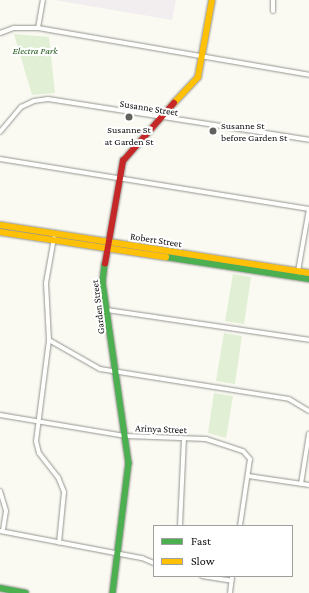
<!DOCTYPE html>
<html>
<head>
<meta charset="utf-8">
<style>
  body { margin:0 }
  #map { position:relative; width:309px; height:593px; overflow:hidden; background:#fafaf2; font-family:"Crimson Pro",serif }
  div>[style] { position:absolute }
  .industrial>* { inset:0; background:#f2edef }
  .green>* { inset:0; background:#e1efd4 }
  .roads { filter:drop-shadow(0 0 1px #949491) drop-shadow(0 0 1px #949491) }
  .street>* { height:4px; margin:-2px; padding:0 2px; transform-origin:2px; border-radius:2px; background:#fefefd }
  .fast>* { height:5.5px; margin:-2.75px; padding:0 2.75px; transform-origin:2.75px; border-radius:2.75px; background:#4caf50 }
  .slow>* { height:5.5px; margin:-2.75px; padding:0 2.75px; transform-origin:2.75px; border-radius:2.75px; background:#ffc107 }
  .jam>* { height:5.5px; margin:-2.75px; padding:0 2.75px; transform-origin:2.75px; border-radius:2.75px; background:#c62828 }
  .dots>* { width:11px; height:11px; translate:-50% -50%; box-sizing:border-box; border:2px solid #fff; border-radius:50% }
  span { translate:-50% -50%; white-space:nowrap; text-align:center; line-height:1.15; -webkit-text-stroke:4px #fff; paint-order:stroke }
  .park-label { font-size:10px; color:#286122; font-style:italic }
  .street-label { font-size:10px; color:#0e0e0e }
  .poi-label { font-size:10px; color:#0e0e0e }
  .left { translate:0 -50%; text-align:left }
  .legend { position:absolute; left:153px; top:525px; width:140px; height:52px; box-sizing:border-box; background:#fff; border:1px solid #9f9f9f; margin:0; padding:5px 7px; list-style:none; font-size:12px; color:#0e0e0e }
  .legend li { display:flex; align-items:center; gap:8px; height:20px }
  .legend b { width:20px; border:1px solid #9f9f9f }
</style>
</head>
<body>
<div id="map">
  <div class="industrial">
    <div style="clip-path:polygon(54px 0,176px 0,172px 20px)"></div>
  </div>
  <div class="green">
    <div style="clip-path:polygon(14px 34px,49px 37px,55px 93px,32px 95px)"></div>
    <div style="clip-path:polygon(233px 274px,251px 277px,244px 324px,225px 321px)"></div>
    <div style="clip-path:polygon(224px 333px,242px 336px,235px 384px,216px 381px)"></div>
    <div style="clip-path:polygon(214px 393px,233px 396px,226px 438px,208px 433px)"></div>
  </div>
  <div class="roads">
    <div class="street">
      <div style="left:273px;top:0;width:11px;rotate:90deg"></div>
      <div style="left:38px;top:28px;width:28px;rotate:-80deg"></div>
      <div style="left:0;top:33px;width:15px;rotate:-20deg"></div>
      <div style="left:14px;top:28px;width:24px"></div>
      <div style="left:38px;top:28px;width:275px;rotate:9.8deg"></div>
      <div style="left:0;top:132px;width:33px;rotate:-50deg"></div>
      <div style="left:21px;top:107px;width:14px;rotate:-25deg"></div>
      <div style="left:34px;top:101px;width:14px;rotate:-8deg"></div>
      <div style="left:48px;top:99px;width:264px;rotate:8.9deg"></div>
      <div style="left:0;top:159px;width:313px;rotate:9.2deg"></div>
      <div style="left:54px;top:238px;width:46px;rotate:100.1deg"></div>
      <div style="left:46px;top:283px;width:57px;rotate:87deg"></div>
      <div style="left:49px;top:340px;width:102px;rotate:97.3deg"></div>
      <div style="left:36px;top:441px;width:12px;rotate:76deg"></div>
      <div style="left:39px;top:453px;width:31px;rotate:52deg"></div>
      <div style="left:58px;top:477px;width:16px;rotate:68deg"></div>
      <div style="left:64px;top:492px;width:51px;rotate:95.6deg"></div>
      <div style="left:297px;top:277px;width:69px;rotate:-80deg"></div>
      <div style="left:107px;top:310px;width:204px;rotate:8.4deg"></div>
      <div style="left:49px;top:340px;width:59px;rotate:29.6deg"></div>
      <div style="left:100px;top:369px;width:191px;rotate:9deg"></div>
      <div style="left:289px;top:399px;width:23px;rotate:31deg"></div>
      <div style="left:0;top:415px;width:128px;rotate:9.5deg"></div>
      <div style="left:126px;top:436px;width:80px;rotate:2.1deg"></div>
      <div style="left:206px;top:439px;width:39px;rotate:18deg"></div>
      <div style="left:243px;top:451px;width:11px;rotate:49deg"></div>
      <div style="left:250px;top:459px;width:68px;rotate:98.5deg"></div>
      <div style="left:248px;top:476px;width:62px;rotate:8.4deg"></div>
      <div style="left:301px;top:484px;width:51px;rotate:-80.9deg"></div>
      <div style="left:0;top:491px;width:21px;rotate:73deg"></div>
      <div style="left:6px;top:511px;width:20px;rotate:99deg"></div>
      <div style="left:180px;top:526px;width:87px;rotate:-87.4deg"></div>
      <div style="left:0;top:531px;width:145px;rotate:10.8deg"></div>
      <div style="left:142px;top:558px;width:13px;rotate:23deg"></div>
      <div style="left:202px;top:576px;width:30px;rotate:9deg"></div>
      <div style="left:230px;top:593px;width:17px;rotate:-83deg"></div>
    </div>
    <div class="fast">
      <div style="left:166px;top:257px;width:145px;rotate:8.7deg"></div>
      <div style="left:105px;top:264px;width:19px;rotate:96deg"></div>
      <div style="left:103px;top:283px;width:182px;rotate:81.8deg"></div>
      <div style="left:129px;top:463px;width:131px;rotate:97deg"></div>
      <div style="left:0;top:588px;width:26px;rotate:11deg"></div>
    </div>
    <div class="slow">
      <div style="left:174px;top:103px;width:35px;rotate:-47deg"></div>
      <div style="left:198px;top:77px;width:78px;rotate:-79.7deg"></div>
      <div style="left:0;top:225px;width:313px;rotate:8.8deg"></div>
      <div style="left:0;top:232px;width:168px;rotate:8.6deg"></div>
    </div>
    <div class="jam">
      <div style="left:105px;top:264px;width:105px;rotate:-80.1deg"></div>
      <div style="left:123px;top:161px;width:77px;rotate:-48.7deg"></div>
    </div>
  </div>
  <div class="dots">
    <div style="left:129px;top:117px;background:#61615e"></div>
    <div style="left:213px;top:131px;background:#61615e"></div>
  </div>
  <div class="park-label">
    <span style="left:35px;top:51px">Electra Park</span>
  </div>
  <div class="street-label">
    <span style="left:149px;top:108px;rotate:9deg">Susanne Street</span>
    <span style="left:156px;top:240px;rotate:9deg">Robert Street</span>
    <span style="left:98px;top:307px;rotate:-97deg">Garden Street</span>
    <span style="left:161px;top:429px;rotate:2deg">Arinya Street</span>
  </div>
  <div class="poi-label">
    <span class="left" style="left:221px;top:131px">Susanne St<br>before Garden St</span>
    <span style="left:129px;top:135px">Susanne St<br>at Garden St</span>
  </div>
  <ul class="legend">
  <li><b style="height:5px;background:#4caf50"></b>Fast</li>
  <li><b style="height:5px;background:#ffc107"></b>Slow</li>
  </ul>
</div>
</body>
</html>
